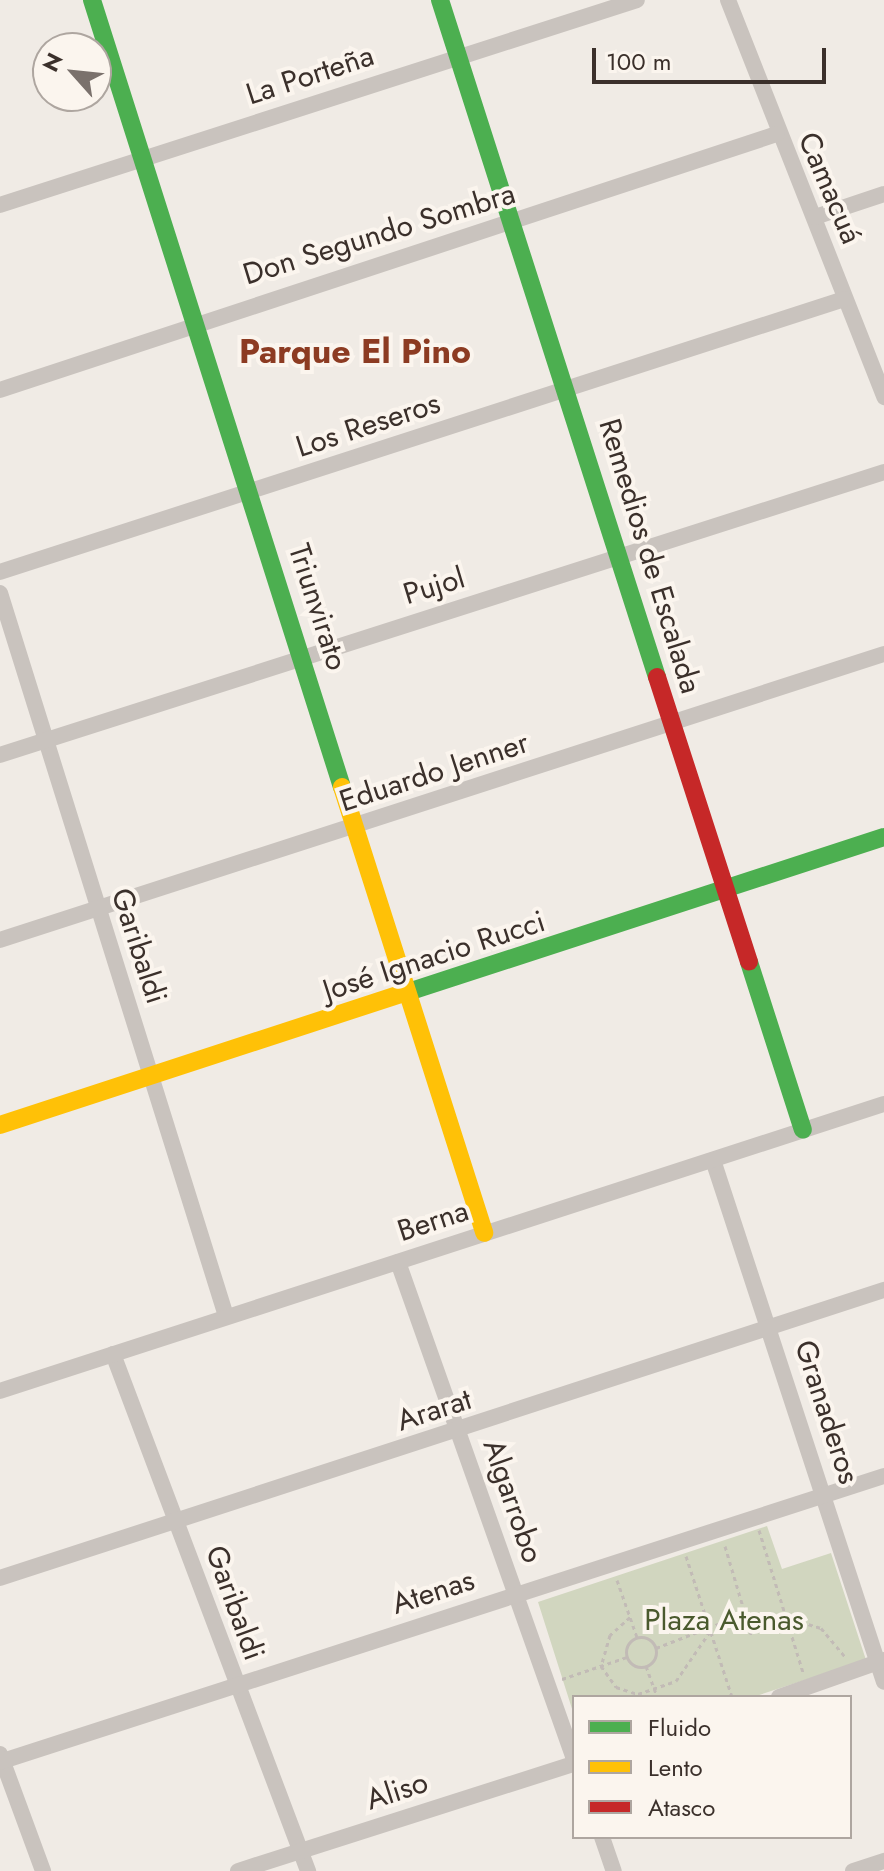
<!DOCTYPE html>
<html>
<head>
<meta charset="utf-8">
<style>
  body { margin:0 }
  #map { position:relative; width:884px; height:1871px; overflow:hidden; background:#f0ebe5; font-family:Jost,sans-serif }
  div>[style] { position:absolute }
  .green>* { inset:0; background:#d1d6bf }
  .path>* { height:3px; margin-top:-1.5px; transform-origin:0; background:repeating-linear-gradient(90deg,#c2bbb6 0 4px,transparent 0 8px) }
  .path>.ring { margin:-1.5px; padding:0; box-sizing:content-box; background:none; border:3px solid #c2bbb6; border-radius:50% }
  .street>* { height:16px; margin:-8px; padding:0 8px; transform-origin:8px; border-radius:8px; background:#c9c3be }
  .fast>* { height:18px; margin:-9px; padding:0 9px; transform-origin:9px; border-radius:9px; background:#4caf50 }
  .slow>* { height:18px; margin:-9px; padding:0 9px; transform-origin:9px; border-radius:9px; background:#ffc107 }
  .jam>* { height:18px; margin:-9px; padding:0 9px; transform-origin:9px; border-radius:9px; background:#c62828 }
  span { translate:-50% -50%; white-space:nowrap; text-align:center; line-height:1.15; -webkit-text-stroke:8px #fbf5ee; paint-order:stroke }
  .street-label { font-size:30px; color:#3b302b }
  .park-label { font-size:30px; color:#4a5a2e }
  .quarter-label { font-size:34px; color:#8c3b22; font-weight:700 }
  .legend { position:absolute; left:572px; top:1695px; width:280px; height:144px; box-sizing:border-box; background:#fbf5ee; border:2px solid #aea6a0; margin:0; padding:10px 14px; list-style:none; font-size:24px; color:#3b302b }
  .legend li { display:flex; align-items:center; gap:16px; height:40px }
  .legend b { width:40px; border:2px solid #aea6a0 }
  .north { position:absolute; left:32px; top:32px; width:80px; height:80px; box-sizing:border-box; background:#fbf5ee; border:2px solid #aea6a0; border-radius:50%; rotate:297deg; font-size:22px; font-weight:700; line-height:32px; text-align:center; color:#3b302b }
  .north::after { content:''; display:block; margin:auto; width:28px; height:36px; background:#7a716c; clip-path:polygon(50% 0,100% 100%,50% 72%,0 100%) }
  .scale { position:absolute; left:592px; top:48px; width:234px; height:36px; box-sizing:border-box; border:4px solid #3b302b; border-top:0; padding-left:10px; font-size:24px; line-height:28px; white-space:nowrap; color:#3b302b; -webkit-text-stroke:6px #fbf5ee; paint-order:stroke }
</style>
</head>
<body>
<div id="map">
  <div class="green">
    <div style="clip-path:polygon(767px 1526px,782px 1569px,831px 1553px,866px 1660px,753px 1697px,574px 1697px,573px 1712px,538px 1602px)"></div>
  </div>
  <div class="path">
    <div style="left:759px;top:1530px;width:149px;rotate:72.8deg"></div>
    <div style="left:725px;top:1546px;width:95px;rotate:73.5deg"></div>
    <div style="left:686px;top:1556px;width:148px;rotate:71.9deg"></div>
    <div style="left:617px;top:1580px;width:60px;rotate:70.7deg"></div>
    <div style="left:630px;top:1617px;width:27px;rotate:138deg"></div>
    <div style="left:610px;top:1635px;width:32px;rotate:106deg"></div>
    <div style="left:601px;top:1666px;width:26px;rotate:54deg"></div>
    <div style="left:616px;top:1687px;width:23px;rotate:18deg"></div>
    <div style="left:638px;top:1694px;width:40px;rotate:-18.9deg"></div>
    <div style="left:676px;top:1681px;width:62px;rotate:-55.5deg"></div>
    <div class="ring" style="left:626px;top:1637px;width:27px;height:27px"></div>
    <div style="left:656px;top:1648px;width:80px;rotate:-21.1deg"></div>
    <div style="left:731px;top:1619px;width:47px;rotate:-4.9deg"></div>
    <div style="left:778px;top:1615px;width:45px;rotate:16.8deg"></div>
    <div style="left:821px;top:1628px;width:38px;rotate:50deg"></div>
    <div style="left:646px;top:1666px;width:33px;rotate:70deg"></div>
    <div style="left:562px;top:1679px;width:69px;rotate:-18.7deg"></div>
  </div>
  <div class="street">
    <div style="left:728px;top:0;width:427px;rotate:68.5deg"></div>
    <div style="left:0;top:205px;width:669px;rotate:-17.84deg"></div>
    <div style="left:815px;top:217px;width:73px;rotate:-18.4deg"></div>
    <div style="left:0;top:390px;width:818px;rotate:-18.24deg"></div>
    <div style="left:0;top:572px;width:887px;rotate:-17.92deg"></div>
    <div style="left:0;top:593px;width:757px;rotate:72.64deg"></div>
    <div style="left:0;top:755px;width:928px;rotate:-17.75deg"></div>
    <div style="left:0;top:940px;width:929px;rotate:-17.93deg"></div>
    <div style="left:713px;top:1160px;width:549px;rotate:71.86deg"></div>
    <div style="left:398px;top:1262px;width:527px;rotate:70.5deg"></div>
    <div style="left:113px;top:1354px;width:553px;rotate:69.33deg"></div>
    <div style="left:0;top:1391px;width:929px;rotate:-17.99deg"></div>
    <div style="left:0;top:1578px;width:930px;rotate:-18.05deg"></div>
    <div style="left:779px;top:1697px;width:111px;rotate:-19.4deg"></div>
    <div style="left:0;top:1754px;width:125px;rotate:69.8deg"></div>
    <div style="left:0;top:1762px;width:929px;rotate:-17.93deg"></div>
    <div style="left:602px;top:1837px;width:36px;rotate:71deg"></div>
    <div style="left:238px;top:1871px;width:353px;rotate:-17.7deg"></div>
    <div style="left:853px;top:1871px;width:33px;rotate:-18deg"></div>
  </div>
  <div class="fast">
    <div style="left:92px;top:0;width:826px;rotate:72.38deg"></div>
    <div style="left:440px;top:0;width:711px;rotate:72.23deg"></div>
    <div style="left:749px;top:962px;width:176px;rotate:72.2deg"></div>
    <div style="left:405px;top:993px;width:504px;rotate:-18.04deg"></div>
  </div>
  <div class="slow">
    <div style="left:342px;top:787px;width:468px;rotate:72.3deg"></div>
    <div style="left:0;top:1125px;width:426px;rotate:-18.1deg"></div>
  </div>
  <div class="jam">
    <div style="left:657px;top:677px;width:299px;rotate:72.1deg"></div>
  </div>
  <div class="street-label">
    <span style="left:310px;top:75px;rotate:-18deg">La Porteña</span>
    <span style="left:830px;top:188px;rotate:67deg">Camacuá</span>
    <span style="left:379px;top:234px;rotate:-17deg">Don Segundo Sombra</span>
    <span style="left:368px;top:425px;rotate:-18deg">Los Reseros</span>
    <span style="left:650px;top:556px;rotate:73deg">Remedios de Escalada</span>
    <span style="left:434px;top:586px;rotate:-17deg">Pujol</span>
    <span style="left:318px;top:607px;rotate:72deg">Triunvirato</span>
    <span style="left:434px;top:772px;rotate:-18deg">Eduardo Jenner</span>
    <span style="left:139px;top:946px;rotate:72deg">Garibaldi</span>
    <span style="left:434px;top:956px;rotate:-18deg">José Ignacio Rucci</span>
    <span style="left:433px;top:1221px;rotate:-18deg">Berna</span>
    <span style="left:434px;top:1410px;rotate:-18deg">Ararat</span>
    <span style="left:827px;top:1412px;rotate:72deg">Granaderos</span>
    <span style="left:513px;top:1501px;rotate:71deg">Algarrobo</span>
    <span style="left:433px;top:1592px;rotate:-18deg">Atenas</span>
    <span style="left:235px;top:1603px;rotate:70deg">Garibaldi</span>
    <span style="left:397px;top:1791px;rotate:-18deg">Aliso</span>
  </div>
  <div class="park-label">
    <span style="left:724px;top:1620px">Plaza Atenas</span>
  </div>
  <div class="quarter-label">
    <span style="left:355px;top:352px">Parque El Pino</span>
  </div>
  <ul class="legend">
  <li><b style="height:10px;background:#4caf50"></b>Fluido</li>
  <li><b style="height:10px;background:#ffc107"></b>Lento</li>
  <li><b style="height:10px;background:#c62828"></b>Atasco</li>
  </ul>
  <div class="north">N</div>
  <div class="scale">100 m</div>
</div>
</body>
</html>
